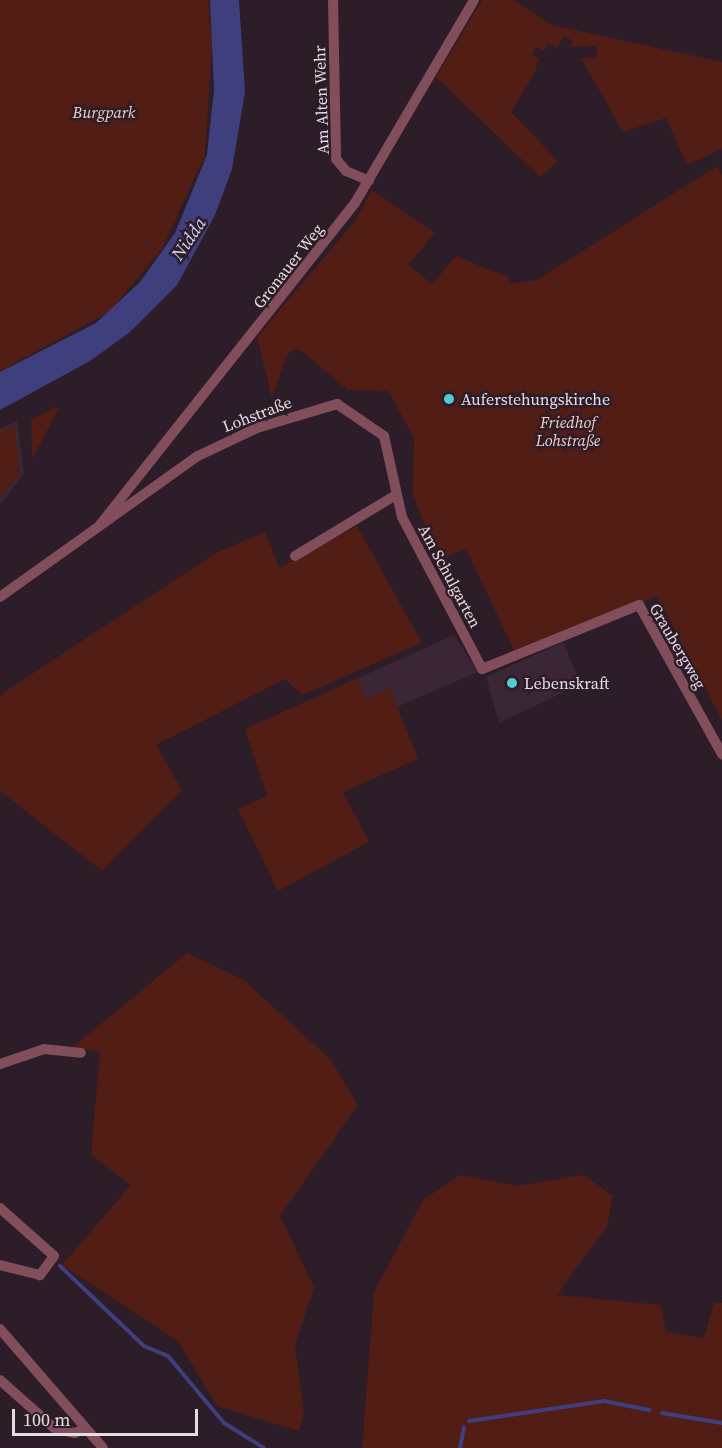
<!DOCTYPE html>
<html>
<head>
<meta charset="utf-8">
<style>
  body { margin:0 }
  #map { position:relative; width:722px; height:1448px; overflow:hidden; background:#2c1d28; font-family:"Source Serif 4",serif }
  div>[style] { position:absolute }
  .built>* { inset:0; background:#3b2635 }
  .green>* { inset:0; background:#521d14 }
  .water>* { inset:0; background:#403f7d }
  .stream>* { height:4px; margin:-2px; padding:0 2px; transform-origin:2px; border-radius:2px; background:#403f7d }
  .street>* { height:10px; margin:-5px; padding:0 5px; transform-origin:5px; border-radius:5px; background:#824e5b }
  .dots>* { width:16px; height:16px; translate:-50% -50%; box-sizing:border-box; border:3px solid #2c1d28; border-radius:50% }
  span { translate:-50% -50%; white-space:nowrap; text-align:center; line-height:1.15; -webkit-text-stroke:5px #2c1d28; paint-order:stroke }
  .street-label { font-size:16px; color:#e7dce4 }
  .park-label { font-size:16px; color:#f8cbc2; font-style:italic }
  .poi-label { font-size:16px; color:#e7dce4 }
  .left { translate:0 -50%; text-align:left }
  .water-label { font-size:18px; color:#cccff5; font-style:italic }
  .scale { position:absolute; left:12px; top:1409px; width:186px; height:27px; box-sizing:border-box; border:3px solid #e7dce4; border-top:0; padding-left:8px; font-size:18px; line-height:21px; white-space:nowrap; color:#e7dce4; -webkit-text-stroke:4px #2c1d28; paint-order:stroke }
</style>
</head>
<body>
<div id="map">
  <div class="built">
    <div style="clip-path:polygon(17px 421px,24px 473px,0 505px,0 429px)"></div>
    <div style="clip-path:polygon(454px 635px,478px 672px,397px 707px,390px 688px,366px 699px,358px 678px)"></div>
    <div style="clip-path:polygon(563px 642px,581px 684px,499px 723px,486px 677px)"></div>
  </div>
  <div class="green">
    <div style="clip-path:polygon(0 0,208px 0,212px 46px,205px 155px,162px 249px,109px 312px,0 371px)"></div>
    <div style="clip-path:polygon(482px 0,513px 0,552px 25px,722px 62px,722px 149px,687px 165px,666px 118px,623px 132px,581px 58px,597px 57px,597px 46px,570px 47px,573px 41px,564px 36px,557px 48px,549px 43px,544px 51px,536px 47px,532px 54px,539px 59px,534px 74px,511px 112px,558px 161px,540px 177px,436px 77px)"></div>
    <div style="clip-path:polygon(717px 166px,722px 175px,722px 720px,657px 596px,514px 650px,466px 549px,437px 560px,413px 494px,414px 438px,388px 391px,348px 390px,300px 350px,291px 351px,285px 359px,272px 398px,257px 337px,355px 221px,372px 190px,435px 233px,408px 265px,432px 284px,456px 256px,508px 277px,510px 284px,537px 280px)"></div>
    <div style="clip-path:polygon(55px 407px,59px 408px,32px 459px,31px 420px)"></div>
    <div style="clip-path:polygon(14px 426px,19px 474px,0 497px,0 431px)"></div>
    <div style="clip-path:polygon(357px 526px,422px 643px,302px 695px,285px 679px,156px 745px,182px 790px,102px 871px,0 791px,0 696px,6px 691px,216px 553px,265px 532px,279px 568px)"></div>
    <div style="clip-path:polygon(358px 678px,366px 699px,390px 688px,418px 759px,343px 792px,369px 842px,278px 891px,238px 809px,267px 796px,245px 729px)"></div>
    <div style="clip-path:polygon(187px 953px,244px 980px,331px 1060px,358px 1105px,280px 1216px,314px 1287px,295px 1345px,304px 1413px,299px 1431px,217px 1406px,178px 1341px,62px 1265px,131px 1185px,91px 1155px,100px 1052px,73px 1047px)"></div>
    <div style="clip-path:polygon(460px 1175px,518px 1186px,584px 1175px,613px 1196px,607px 1226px,557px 1295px,661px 1305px,666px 1332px,704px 1338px,714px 1302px,722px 1303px,722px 1448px,362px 1448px,374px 1292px,423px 1200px)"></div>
  </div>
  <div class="water">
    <div style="clip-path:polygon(210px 0,239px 0,245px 92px,232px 169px,215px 215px,177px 285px,130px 332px,90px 361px,0 410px,0 372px,96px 323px,140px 282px,175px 233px,207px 155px,214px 90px)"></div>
  </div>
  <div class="stream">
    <div style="left:60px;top:1266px;width:116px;rotate:43.6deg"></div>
    <div style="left:144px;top:1346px;width:26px;rotate:23deg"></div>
    <div style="left:168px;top:1356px;width:87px;rotate:50.1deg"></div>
    <div style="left:224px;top:1423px;width:47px;rotate:32deg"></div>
    <div style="left:662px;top:1413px;width:61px;rotate:9.5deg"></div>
    <div style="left:469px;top:1421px;width:136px;rotate:-8.4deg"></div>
    <div style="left:604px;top:1401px;width:46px;rotate:11.3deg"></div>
    <div style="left:460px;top:1448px;width:21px;rotate:-79deg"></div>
  </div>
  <div class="street">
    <div style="left:333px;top:0;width:159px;rotate:88.9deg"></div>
    <div style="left:336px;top:159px;width:16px;rotate:50deg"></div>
    <div style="left:346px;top:171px;width:25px;rotate:23deg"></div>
    <div style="left:99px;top:526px;width:412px;rotate:-51.6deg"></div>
    <div style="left:355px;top:203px;width:235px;rotate:-59.6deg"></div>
    <div style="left:295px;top:556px;width:116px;rotate:-31.2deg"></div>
    <div style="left:0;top:597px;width:243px;rotate:-35.5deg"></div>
    <div style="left:198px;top:456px;width:65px;rotate:-25.4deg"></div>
    <div style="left:257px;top:428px;width:84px;rotate:-16.7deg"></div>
    <div style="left:337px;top:404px;width:57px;rotate:34.2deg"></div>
    <div style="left:384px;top:436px;width:83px;rotate:77.5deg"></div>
    <div style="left:402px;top:517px;width:172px;rotate:62.2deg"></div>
    <div style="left:482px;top:669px;width:170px;rotate:-22.2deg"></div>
    <div style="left:639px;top:605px;width:171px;rotate:60.9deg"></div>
    <div style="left:0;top:1064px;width:46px;rotate:-18.8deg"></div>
    <div style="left:44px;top:1049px;width:37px;rotate:6deg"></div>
    <div style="left:0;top:1208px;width:72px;rotate:41.6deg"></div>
    <div style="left:54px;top:1256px;width:24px;rotate:126deg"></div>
    <div style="left:40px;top:1275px;width:41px;rotate:-166deg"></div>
    <div style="left:0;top:1329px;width:157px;rotate:49.1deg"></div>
    <div style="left:0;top:1380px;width:72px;rotate:41.6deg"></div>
    <div style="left:54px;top:1428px;width:21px;rotate:14deg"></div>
    <div style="left:74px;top:1433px;width:12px;rotate:-20deg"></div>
  </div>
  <div class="dots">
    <div style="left:449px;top:399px;background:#51ccd2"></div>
    <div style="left:512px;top:683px;background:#51ccd2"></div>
  </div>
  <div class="street-label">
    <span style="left:321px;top:100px;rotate:-92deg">Am Alten Wehr</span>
    <span style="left:288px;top:266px;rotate:-52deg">Gronauer Weg</span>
    <span style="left:257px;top:414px;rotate:-21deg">Lohstraße</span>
    <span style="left:450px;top:576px;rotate:62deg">Am Schulgarten</span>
    <span style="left:678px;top:646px;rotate:60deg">Graubergweg</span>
  </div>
  <div class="park-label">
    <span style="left:104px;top:112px">Burgpark</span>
    <span style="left:568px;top:431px">Friedhof<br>Lohstraße</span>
  </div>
  <div class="poi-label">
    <span class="left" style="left:461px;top:399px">Auferstehungskirche</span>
    <span class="left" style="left:524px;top:683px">Lebenskraft</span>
  </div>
  <div class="water-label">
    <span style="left:189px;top:239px;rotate:-56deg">Nidda</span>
  </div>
  <div class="scale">100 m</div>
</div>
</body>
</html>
